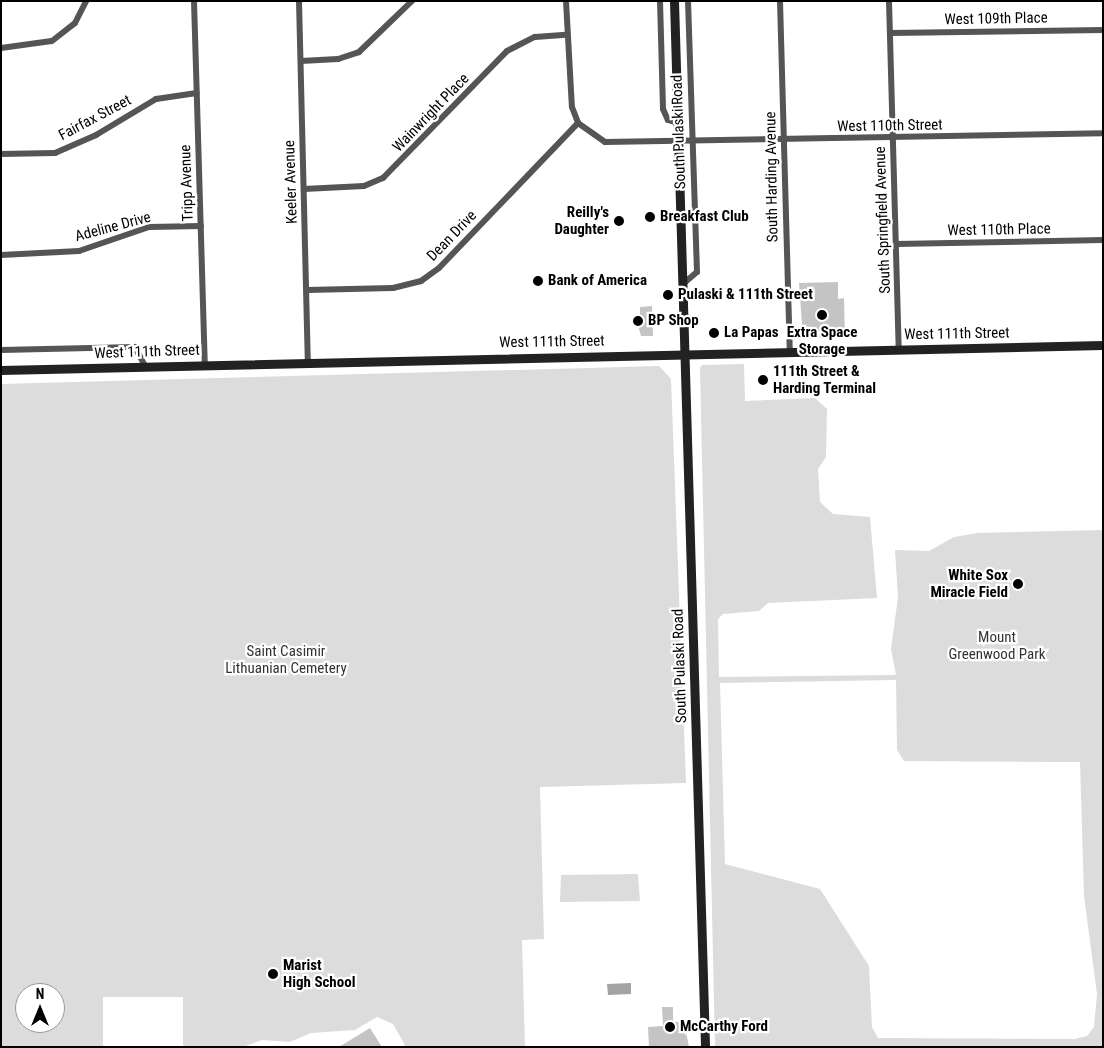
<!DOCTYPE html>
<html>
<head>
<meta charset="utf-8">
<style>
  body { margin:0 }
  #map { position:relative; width:1104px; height:1048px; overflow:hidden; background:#fff; font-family:"Roboto Condensed",sans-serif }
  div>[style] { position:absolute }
  .green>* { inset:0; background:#dcdcdc }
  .water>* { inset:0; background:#a3a3a3 }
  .building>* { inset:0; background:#c4c4c4 }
  .street>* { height:6px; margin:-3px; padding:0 3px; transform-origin:3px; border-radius:3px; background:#555 }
  .secondary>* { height:9px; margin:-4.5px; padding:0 4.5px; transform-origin:4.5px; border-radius:4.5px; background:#222 }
  .dots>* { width:14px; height:14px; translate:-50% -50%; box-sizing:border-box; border:2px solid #fff; border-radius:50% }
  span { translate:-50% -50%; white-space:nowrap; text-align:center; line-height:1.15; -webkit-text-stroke:4.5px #fff; paint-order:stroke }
  .street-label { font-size:15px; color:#000 }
  .poi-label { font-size:15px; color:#000; font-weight:700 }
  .right { translate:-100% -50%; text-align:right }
  .left { translate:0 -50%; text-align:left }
  .park-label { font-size:15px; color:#333 }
  .frame { position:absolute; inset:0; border:2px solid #000; pointer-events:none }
  .north { position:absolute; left:15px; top:983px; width:50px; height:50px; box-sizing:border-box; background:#fff; border:1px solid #999; border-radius:50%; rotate:0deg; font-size:14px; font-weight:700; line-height:20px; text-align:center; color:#000 }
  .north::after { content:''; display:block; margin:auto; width:18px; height:22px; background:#000; clip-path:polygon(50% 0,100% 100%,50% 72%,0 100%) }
</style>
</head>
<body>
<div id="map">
  <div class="green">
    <div style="clip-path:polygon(evenodd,744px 364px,745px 401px,815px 398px,827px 409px,826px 457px,818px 469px,820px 502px,833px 514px,870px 517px,877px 598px,768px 603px,759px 611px,723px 614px,718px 619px,719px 677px,896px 675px,891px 649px,898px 597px,895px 550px,929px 551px,954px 537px,978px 533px,1103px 530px,1103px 1047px,715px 1047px,700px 368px,702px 365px,744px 364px,896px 680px,897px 750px,904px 761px,1080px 762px,1084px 896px,1097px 994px,1094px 1027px,1087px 1036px,1075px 1039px,878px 1038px,872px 1027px,869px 966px,820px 889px,725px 864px,720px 683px,896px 680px)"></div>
    <div style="clip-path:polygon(evenodd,659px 366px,671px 379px,686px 783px,540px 787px,544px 939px,522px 940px,525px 1047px,406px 1047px,393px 1024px,377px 1017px,355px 1030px,311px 1033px,290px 1042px,262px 1040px,243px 1047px,183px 1047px,183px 997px,103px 997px,103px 1047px,1px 1047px,1px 384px,659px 366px,25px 993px,55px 993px,55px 1023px,25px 1023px,25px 993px)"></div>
    <div style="clip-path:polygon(638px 874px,640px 901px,560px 902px,561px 875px)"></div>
  </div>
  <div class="water">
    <div style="clip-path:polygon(631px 983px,631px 994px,608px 995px,607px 984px)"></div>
  </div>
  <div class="building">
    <div style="clip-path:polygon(838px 282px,838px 299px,844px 298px,845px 339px,803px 338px,799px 283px)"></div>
    <div style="clip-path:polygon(652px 306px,653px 336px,641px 336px,636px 318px,640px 318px,640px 307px)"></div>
    <div style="clip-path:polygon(662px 1007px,673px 1007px,673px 1022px,684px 1022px,689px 1047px,649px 1047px,648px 1027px,663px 1026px)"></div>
    <div style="clip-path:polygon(370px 1028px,382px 1047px,339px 1047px)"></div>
  </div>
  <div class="street">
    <div style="left:194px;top:1px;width:363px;rotate:88.3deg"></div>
    <div style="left:299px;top:1px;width:360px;rotate:88.6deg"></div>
    <div style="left:566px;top:1px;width:106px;rotate:86.8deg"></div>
    <div style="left:572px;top:107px;width:17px;rotate:69deg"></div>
    <div style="left:578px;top:123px;width:33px;rotate:35deg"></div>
    <div style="left:605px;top:142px;width:498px;rotate:-1deg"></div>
    <div style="left:660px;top:1px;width:108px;rotate:88.4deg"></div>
    <div style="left:663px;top:109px;width:12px;rotate:66deg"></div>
    <div style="left:668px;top:120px;width:10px;rotate:17deg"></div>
    <div style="left:780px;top:1px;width:350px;rotate:88.4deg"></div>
    <div style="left:889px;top:1px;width:348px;rotate:88.4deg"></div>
    <div style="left:890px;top:33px;width:213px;rotate:-0.8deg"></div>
    <div style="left:1px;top:48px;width:51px;rotate:-7.8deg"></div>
    <div style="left:52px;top:41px;width:29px;rotate:-38deg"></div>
    <div style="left:75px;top:23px;width:25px;rotate:-63deg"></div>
    <div style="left:301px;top:61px;width:37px;rotate:-3deg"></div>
    <div style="left:338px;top:59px;width:22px;rotate:-18deg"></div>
    <div style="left:359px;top:52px;width:74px;rotate:-43.9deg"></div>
    <div style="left:1px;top:154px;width:54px;rotate:-1.1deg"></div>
    <div style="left:55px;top:153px;width:45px;rotate:-23.7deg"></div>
    <div style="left:96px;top:135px;width:70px;rotate:-31deg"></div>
    <div style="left:156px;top:99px;width:41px;rotate:-8.3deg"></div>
    <div style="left:304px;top:189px;width:60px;rotate:-2.9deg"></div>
    <div style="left:364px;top:186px;width:21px;rotate:-23deg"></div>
    <div style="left:383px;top:178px;width:177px;rotate:-45.7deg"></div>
    <div style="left:507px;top:51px;width:31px;rotate:-27deg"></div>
    <div style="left:535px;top:37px;width:31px;rotate:-4deg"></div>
    <div style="left:896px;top:244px;width:207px;rotate:-1.1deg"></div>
    <div style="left:1px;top:255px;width:78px;rotate:-2.9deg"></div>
    <div style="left:79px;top:251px;width:74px;rotate:-18.9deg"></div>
    <div style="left:149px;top:227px;width:52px;rotate:-1.1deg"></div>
    <div style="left:683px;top:284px;width:18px;rotate:-41deg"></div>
    <div style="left:697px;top:272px;width:271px;rotate:-91.9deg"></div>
    <div style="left:307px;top:290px;width:86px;rotate:-1.3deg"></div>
    <div style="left:393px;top:288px;width:29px;rotate:-14deg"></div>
    <div style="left:421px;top:281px;width:22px;rotate:-36deg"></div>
    <div style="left:439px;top:268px;width:201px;rotate:-46.2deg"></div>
    <div style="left:1px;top:350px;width:134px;rotate:-1.3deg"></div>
    <div style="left:135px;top:347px;width:21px;rotate:62deg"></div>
  </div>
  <div class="secondary">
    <div style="left:674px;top:1px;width:1046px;rotate:88.3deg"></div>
    <div style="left:1px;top:370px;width:1102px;rotate:-1.3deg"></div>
  </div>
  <div class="dots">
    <div style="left:650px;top:217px;background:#000"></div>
    <div style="left:619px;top:221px;background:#000"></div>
    <div style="left:538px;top:281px;background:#000"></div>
    <div style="left:668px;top:295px;background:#000"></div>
    <div style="left:822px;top:315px;background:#000"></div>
    <div style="left:638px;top:321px;background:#000"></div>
    <div style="left:714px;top:333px;background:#000"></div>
    <div style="left:763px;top:380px;background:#000"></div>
    <div style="left:1018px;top:584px;background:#000"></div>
    <div style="left:273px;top:974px;background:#000"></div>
    <div style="left:670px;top:1027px;background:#000"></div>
  </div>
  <div class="street-label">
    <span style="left:996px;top:19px;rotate:-1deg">West 109th Place</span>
    <span style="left:431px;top:113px;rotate:-46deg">Wainwright Place</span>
    <span style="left:95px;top:118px;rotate:-28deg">Fairfax Street</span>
    <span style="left:890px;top:126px;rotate:-1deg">West 110th Street</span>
    <span style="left:679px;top:132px;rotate:-92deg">South Pulaski Road</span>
    <span style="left:772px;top:177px;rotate:-91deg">South Harding Avenue</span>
    <span style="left:291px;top:182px;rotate:-92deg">Keeler Avenue</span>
    <span style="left:187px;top:183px;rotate:-92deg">Tripp Avenue</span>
    <span style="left:883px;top:220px;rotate:-92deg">South Springfield Avenue</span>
    <span style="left:113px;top:227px;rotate:-15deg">Adeline Drive</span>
    <span style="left:999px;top:230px;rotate:-1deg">West 110th Place</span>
    <span style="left:452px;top:236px;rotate:-46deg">Dean Drive</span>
    <span style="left:957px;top:334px;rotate:-1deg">West 111th Street</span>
    <span style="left:552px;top:342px;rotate:-1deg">West 111th Street</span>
    <span style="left:147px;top:352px;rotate:-2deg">West 111th Street</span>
    <span style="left:680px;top:666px;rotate:-92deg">South Pulaski Road</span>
  </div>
  <div class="poi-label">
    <span class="right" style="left:609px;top:221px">Reilly's<br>Daughter</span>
    <span class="left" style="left:660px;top:217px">Breakfast Club</span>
    <span class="left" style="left:548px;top:281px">Bank of America</span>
    <span class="left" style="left:678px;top:295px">Pulaski &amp; 111th Street</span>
    <span class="left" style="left:648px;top:321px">BP Shop</span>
    <span style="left:822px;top:341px">Extra Space<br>Storage</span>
    <span class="left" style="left:724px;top:333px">La Papas</span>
    <span class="left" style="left:773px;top:380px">111th Street &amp;<br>Harding Terminal</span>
    <span class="right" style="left:1008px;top:584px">White Sox<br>Miracle Field</span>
    <span class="left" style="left:283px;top:974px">Marist<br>High School</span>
    <span class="left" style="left:680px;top:1027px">McCarthy Ford</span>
  </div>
  <div class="park-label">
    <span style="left:997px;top:646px">Mount<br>Greenwood Park</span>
    <span style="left:286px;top:660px">Saint Casimir<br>Lithuanian Cemetery</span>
  </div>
  <div class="frame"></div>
  <div class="north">N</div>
</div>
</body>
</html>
